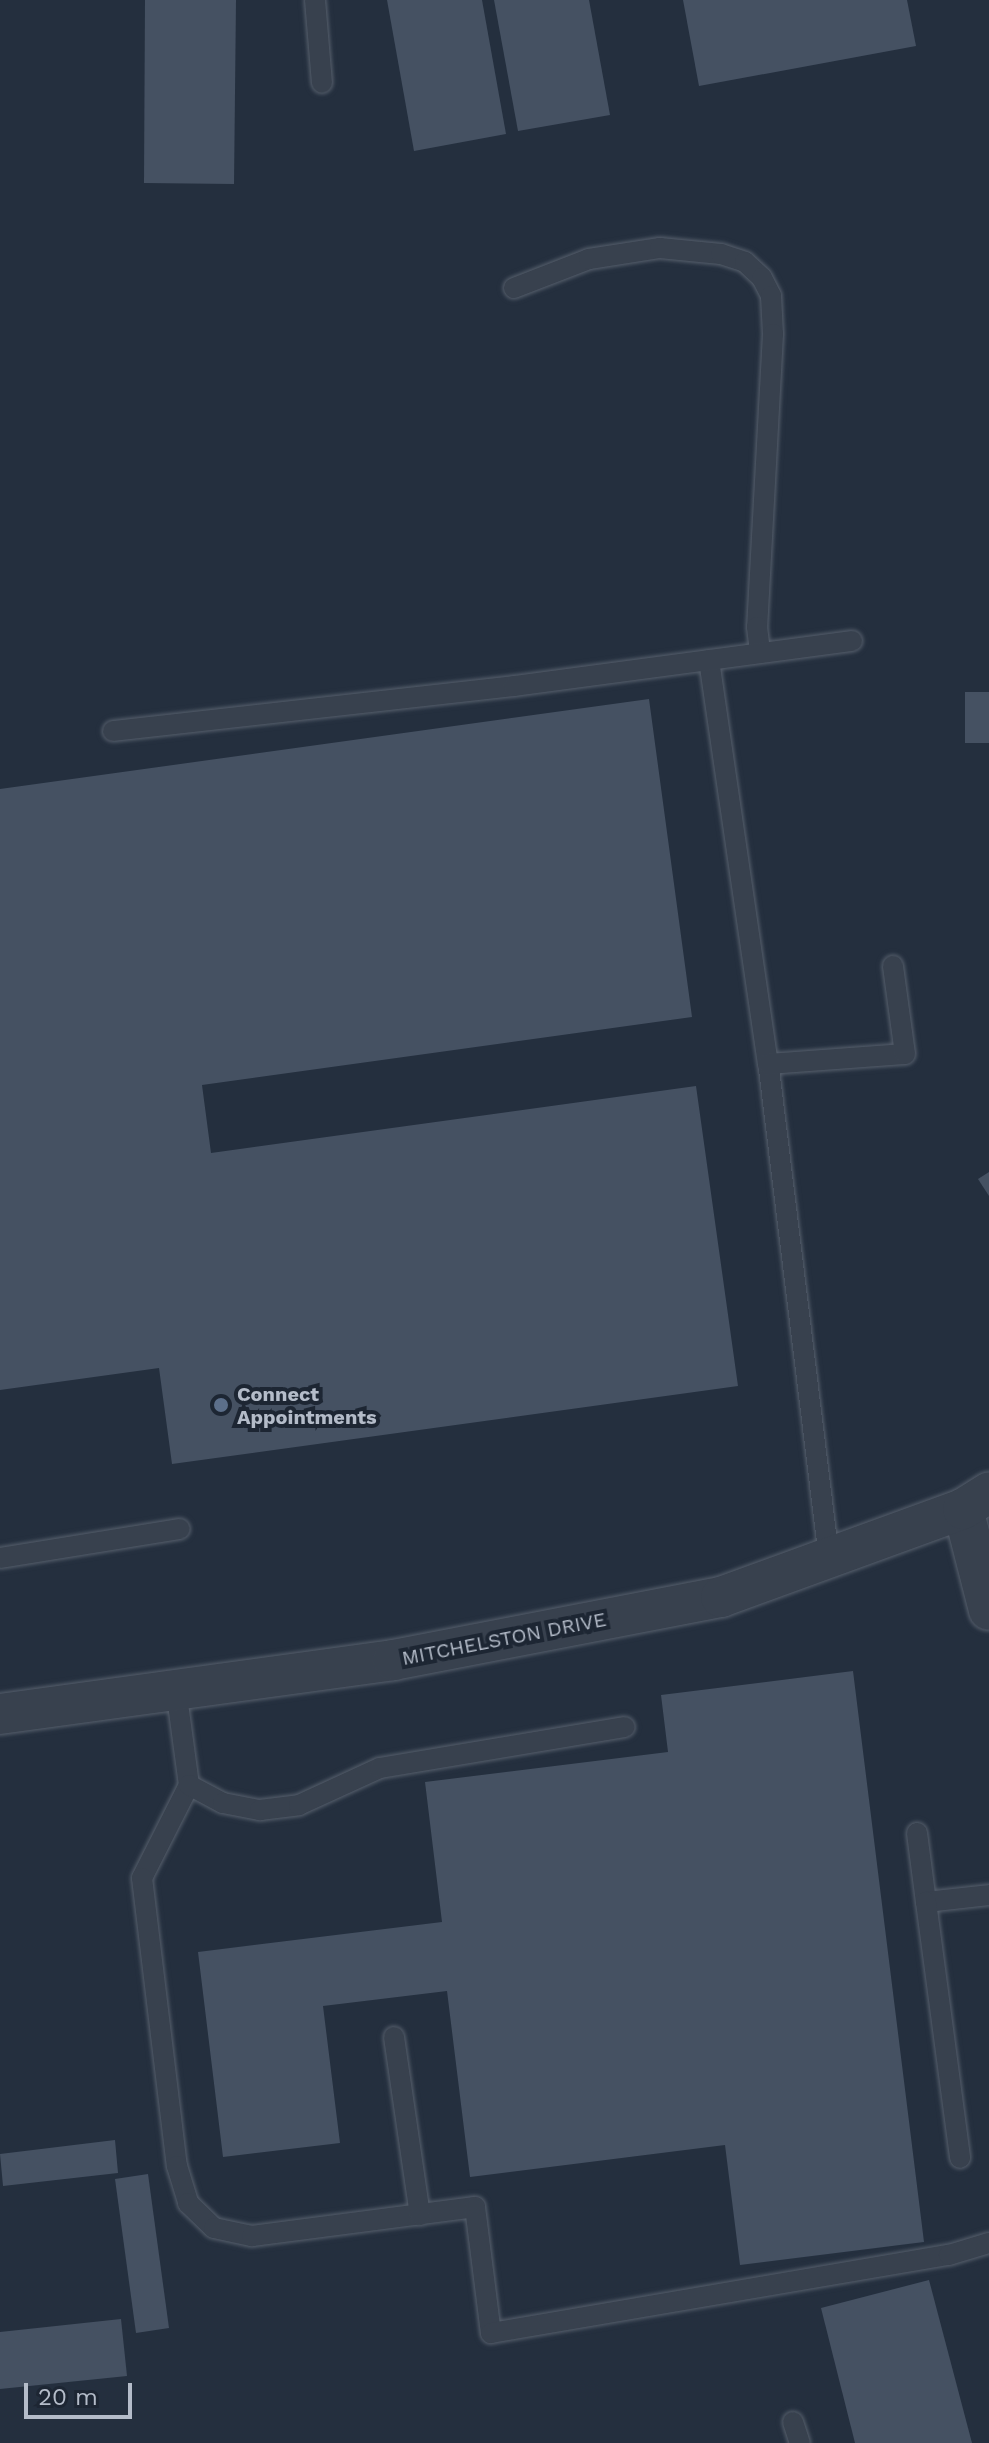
<!DOCTYPE html>
<html>
<head>
<meta charset="utf-8">
<style>
  body { margin:0 }
  #map { position:relative; width:989px; height:2443px; overflow:hidden; background:#242f3e; font-family:"Work Sans",sans-serif }
  div>[style] { position:absolute }
  .building>* { inset:0; background:#455162 }
  .roads { filter:drop-shadow(0 0 2px #565f6c) drop-shadow(0 0 2px #565f6c) }
  .lane>* { height:20px; margin:-10px; padding:0 10px; transform-origin:10px; border-radius:10px; background:#38414e }
  .street>* { height:40px; margin:-20px; padding:0 20px; transform-origin:20px; border-radius:20px; background:#38414e }
  .dots>* { width:22px; height:22px; translate:-50% -50%; box-sizing:border-box; border:4px solid #1d2633; border-radius:50% }
  span { translate:-50% -50%; white-space:nowrap; text-align:center; line-height:1.15; -webkit-text-stroke:8px #1d2633; paint-order:stroke }
  .poi-label { font-size:20px; color:#b4bcc9; font-weight:700 }
  .left { translate:0 -50%; text-align:left }
  .street-label { font-size:20px; color:#b4bcc9 }
  .scale { position:absolute; left:24px; top:2383px; width:108px; height:36px; box-sizing:border-box; border:4px solid #b4bcc9; border-top:0; padding-left:10px; font-size:24px; line-height:28px; white-space:nowrap; color:#b4bcc9; -webkit-text-stroke:6px #1d2633; paint-order:stroke }
</style>
</head>
<body>
<div id="map">
  <div class="building">
    <div style="clip-path:polygon(145px 0,236px 0,234px 184px,144px 183px)"></div>
    <div style="clip-path:polygon(387px 0,482px 0,506px 134px,414px 151px)"></div>
    <div style="clip-path:polygon(494px 0,589px 0,610px 115px,518px 131px)"></div>
    <div style="clip-path:polygon(683px 0,907px 0,916px 46px,699px 86px)"></div>
    <div style="clip-path:polygon(965px 692px,989px 692px,989px 743px,965px 743px)"></div>
    <div style="clip-path:polygon(649px 699px,692px 1017px,202px 1085px,211px 1153px,696px 1086px,738px 1386px,172px 1464px,159px 1368px,0 1390px,0 789px)"></div>
    <div style="clip-path:polygon(989px 1172px,989px 1196px,978px 1179px)"></div>
    <div style="clip-path:polygon(853px 1671px,924px 2242px,740px 2265px,725px 2145px,470px 2177px,447px 1991px,323px 2006px,340px 2143px,223px 2157px,198px 1952px,442px 1922px,425px 1782px,668px 1752px,661px 1695px)"></div>
    <div style="clip-path:polygon(115px 2140px,118px 2173px,3px 2186px,0 2154px)"></div>
    <div style="clip-path:polygon(148px 2174px,169px 2328px,136px 2333px,115px 2179px)"></div>
    <div style="clip-path:polygon(929px 2280px,972px 2443px,855px 2443px,821px 2308px)"></div>
    <div style="clip-path:polygon(121px 2319px,127px 2376px,0 2389px,0 2332px)"></div>
  </div>
  <div class="roads">
    <div class="lane">
      <div style="left:315px;top:0;width:83px;rotate:85.2deg"></div>
      <div style="left:514px;top:288px;width:80px;rotate:-21.1deg"></div>
      <div style="left:589px;top:259px;width:72px;rotate:-8.8deg"></div>
      <div style="left:660px;top:248px;width:61px;rotate:5.6deg"></div>
      <div style="left:721px;top:254px;width:25px;rotate:18deg"></div>
      <div style="left:745px;top:262px;width:23px;rotate:43deg"></div>
      <div style="left:762px;top:278px;width:20px;rotate:63deg"></div>
      <div style="left:771px;top:296px;width:38px;rotate:87deg"></div>
      <div style="left:773px;top:334px;width:293px;rotate:93.1deg"></div>
      <div style="left:757px;top:627px;width:26px;rotate:83deg"></div>
      <div style="left:709px;top:660px;width:408px;rotate:81.7deg"></div>
      <div style="left:113px;top:731px;width:404px;rotate:-6.4deg"></div>
      <div style="left:514px;top:686px;width:341px;rotate:-7.6deg"></div>
      <div style="left:0;top:1558px;width:182px;rotate:-9.2deg"></div>
      <div style="left:829px;top:1558px;width:498px;rotate:-97deg"></div>
      <div style="left:768px;top:1064px;width:137px;rotate:-4.2deg"></div>
      <div style="left:905px;top:1054px;width:89px;rotate:-97.8deg"></div>
      <div style="left:176px;top:1689px;width:97px;rotate:82.3deg"></div>
      <div style="left:189px;top:1785px;width:104px;rotate:116.8deg"></div>
      <div style="left:142px;top:1878px;width:290px;rotate:83.1deg"></div>
      <div style="left:177px;top:2166px;width:39px;rotate:73deg"></div>
      <div style="left:188px;top:2203px;width:36px;rotate:44deg"></div>
      <div style="left:214px;top:2228px;width:39px;rotate:12deg"></div>
      <div style="left:252px;top:2236px;width:225px;rotate:-7.4deg"></div>
      <div style="left:475px;top:2207px;width:127px;rotate:82.8deg"></div>
      <div style="left:491px;top:2333px;width:465px;rotate:-9.7deg"></div>
      <div style="left:949px;top:2255px;width:42px;rotate:-16.7deg"></div>
      <div style="left:189px;top:1785px;width:38px;rotate:28deg"></div>
      <div style="left:223px;top:1803px;width:38px;rotate:11deg"></div>
      <div style="left:260px;top:1810px;width:39px;rotate:-7deg"></div>
      <div style="left:299px;top:1805px;width:89px;rotate:-24.6deg"></div>
      <div style="left:380px;top:1768px;width:248px;rotate:-9.5deg"></div>
      <div style="left:917px;top:1833px;width:70px;rotate:82.6deg"></div>
      <div style="left:926px;top:1902px;width:63px;rotate:-6.3deg"></div>
      <div style="left:926px;top:1902px;width:258px;rotate:82.4deg"></div>
      <div style="left:394px;top:2037px;width:180px;rotate:81.7deg"></div>
      <div style="left:793px;top:2422px;width:22px;rotate:72deg"></div>
    </div>
    <div class="street">
      <div style="left:963px;top:1509px;width:104px;rotate:75.6deg"></div>
      <div style="left:0;top:1714px;width:397px;rotate:-7.8deg"></div>
      <div style="left:393px;top:1660px;width:334px;rotate:-10.9deg"></div>
      <div style="left:721px;top:1597px;width:258px;rotate:-20deg"></div>
      <div style="left:963px;top:1509px;width:31px;rotate:-32deg"></div>
    </div>
  </div>
  <div class="dots">
    <div style="left:221px;top:1405px;background:#5c6f8a"></div>
  </div>
  <div class="poi-label">
    <span class="left" style="left:237px;top:1406px">Connect<br>Appointments</span>
  </div>
  <div class="street-label">
    <span style="left:504px;top:1639px;rotate:-11deg">MITCHELSTON DRIVE</span>
  </div>
  <div class="scale">20 m</div>
</div>
</body>
</html>
